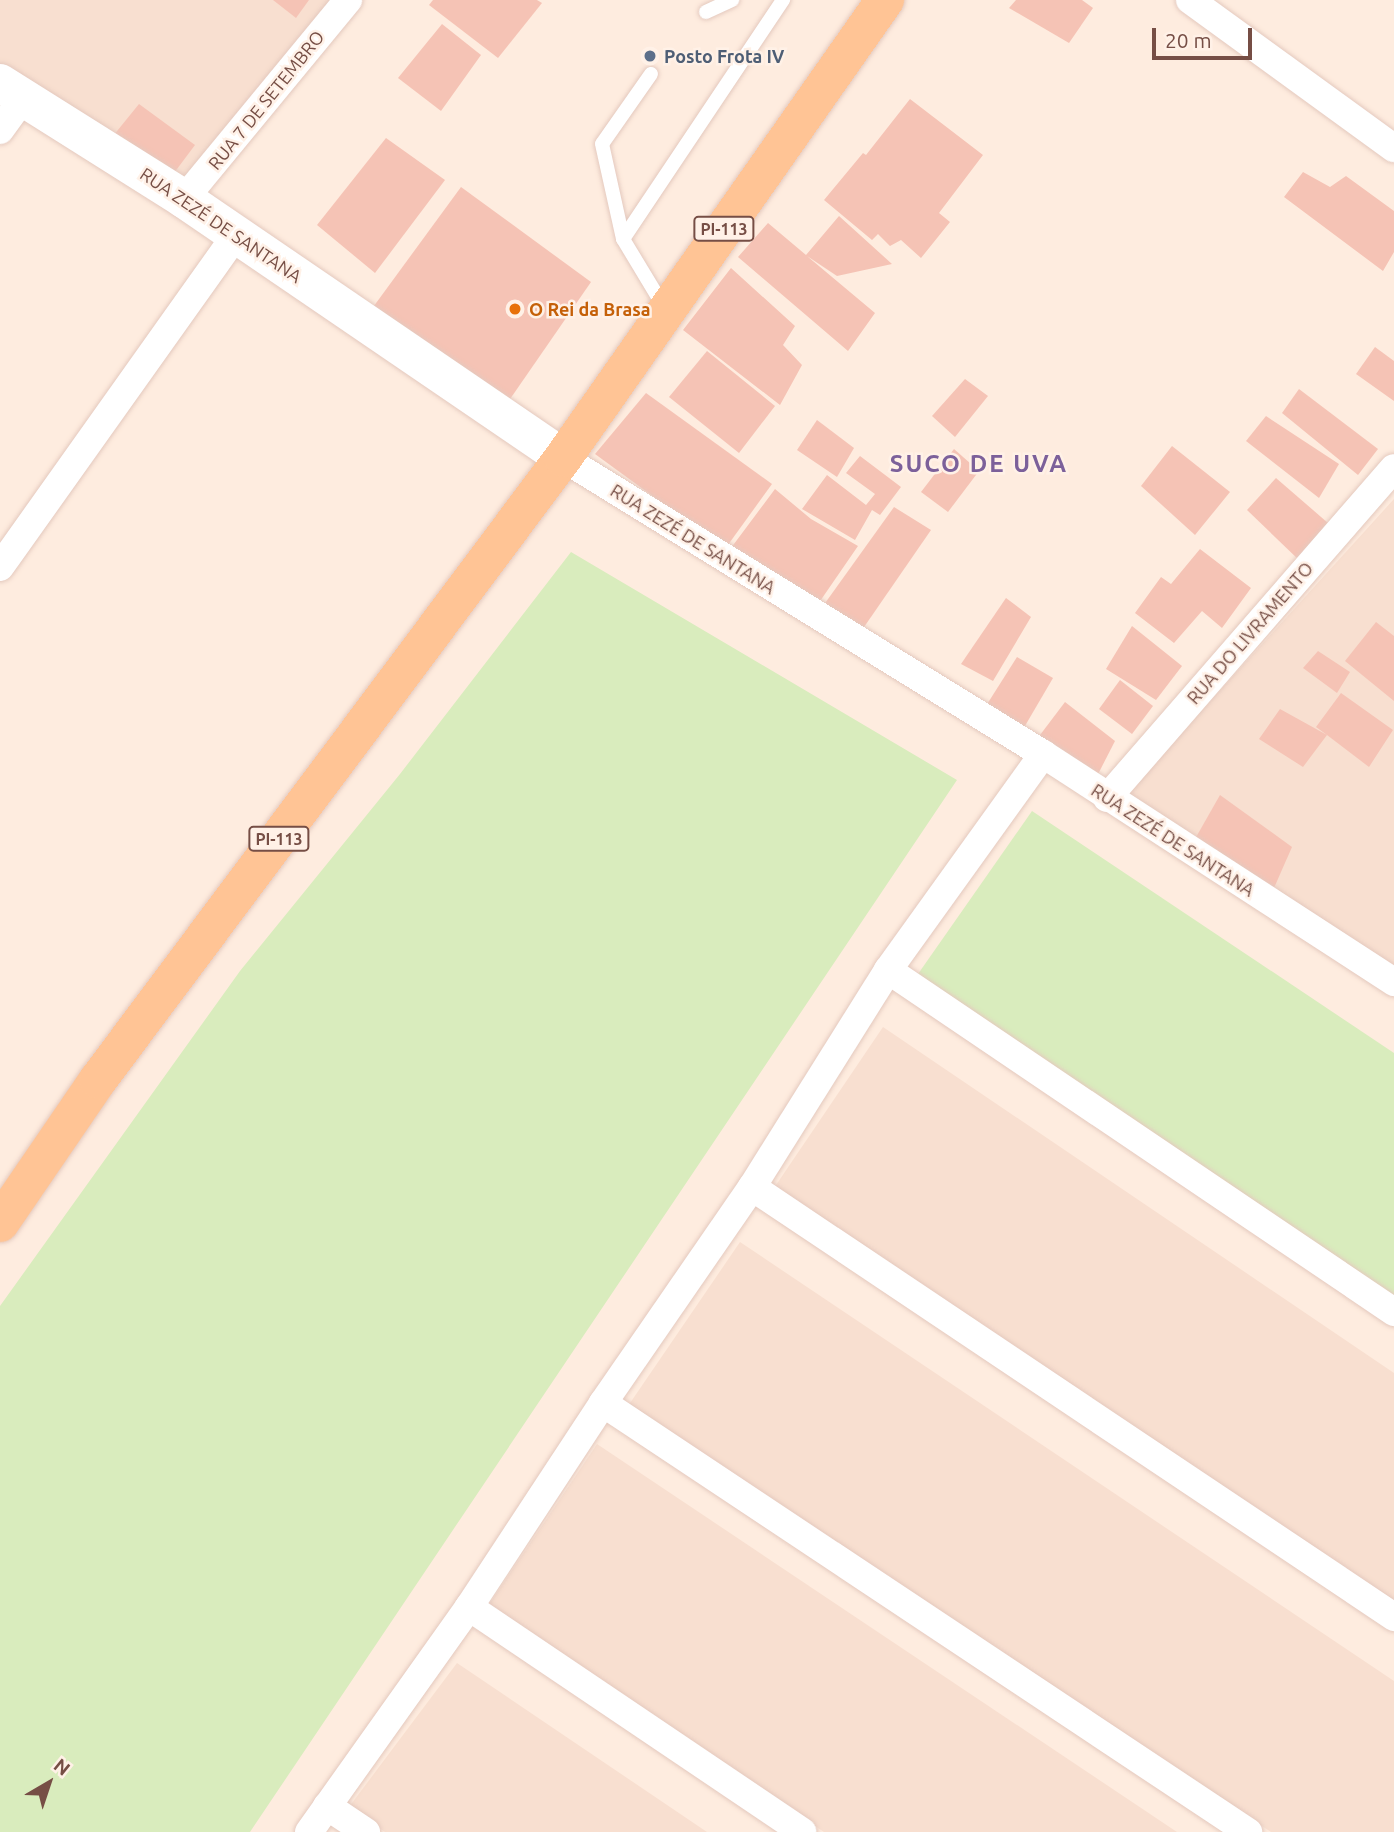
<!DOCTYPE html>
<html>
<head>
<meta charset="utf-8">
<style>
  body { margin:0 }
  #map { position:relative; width:1394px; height:1832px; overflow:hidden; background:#feecdf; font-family:Ubuntu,sans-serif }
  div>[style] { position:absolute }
  .residential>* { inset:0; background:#f8dfd0 }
  .green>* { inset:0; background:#d9ecbd }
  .building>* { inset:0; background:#f5c3b5 }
  .roads { filter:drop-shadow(0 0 2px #e4c9be) drop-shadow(0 0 2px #e4c9be) }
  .service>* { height:14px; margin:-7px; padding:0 7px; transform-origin:7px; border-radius:7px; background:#fff }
  .minor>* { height:28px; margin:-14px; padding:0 14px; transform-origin:14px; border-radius:14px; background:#fff }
  .secondary>* { height:38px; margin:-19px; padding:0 19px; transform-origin:19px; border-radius:19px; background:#fff }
  .primary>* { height:38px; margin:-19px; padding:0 19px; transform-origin:19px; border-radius:19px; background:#ffc495 }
  .dots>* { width:19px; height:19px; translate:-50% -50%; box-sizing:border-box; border:4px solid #fff1e7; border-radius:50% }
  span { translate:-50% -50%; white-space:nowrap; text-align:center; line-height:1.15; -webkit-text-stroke:5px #fff1e7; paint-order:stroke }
  .shield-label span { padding:2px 5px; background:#fff1e7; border:2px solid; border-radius:5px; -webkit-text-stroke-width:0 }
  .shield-label { font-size:16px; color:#764e45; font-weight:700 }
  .service-label { font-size:18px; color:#4e5e75; font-weight:700 }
  .left { translate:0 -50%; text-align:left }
  .street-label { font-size:18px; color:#764e45 }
  .food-label { font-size:18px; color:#c56008; font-weight:700 }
  .district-label { font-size:24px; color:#7c609a; font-weight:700; letter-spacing:2px }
  .north { position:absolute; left:14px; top:1748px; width:70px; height:70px; -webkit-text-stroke:5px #fff1e7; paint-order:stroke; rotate:39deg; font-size:19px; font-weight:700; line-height:28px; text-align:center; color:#764e45 }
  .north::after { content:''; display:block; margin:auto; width:24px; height:32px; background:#764e45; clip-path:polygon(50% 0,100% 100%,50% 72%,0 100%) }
  .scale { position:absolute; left:1152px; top:28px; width:100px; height:32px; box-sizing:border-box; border:4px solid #764e45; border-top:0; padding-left:9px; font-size:21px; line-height:24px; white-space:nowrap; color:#764e45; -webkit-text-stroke:5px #fff1e7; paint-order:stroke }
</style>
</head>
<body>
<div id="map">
  <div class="residential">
    <div style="clip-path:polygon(0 0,337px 0,182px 188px,0 71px)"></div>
    <div style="clip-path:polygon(1394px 499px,1394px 965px,1124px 796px)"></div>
    <div style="clip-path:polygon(883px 1027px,1394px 1373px,1394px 1604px,774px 1188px)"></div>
    <div style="clip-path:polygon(740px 1242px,1394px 1681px,1394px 1832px,1271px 1832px,628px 1406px)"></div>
    <div style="clip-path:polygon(597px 1444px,1177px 1832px,824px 1832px,488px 1606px)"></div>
    <div style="clip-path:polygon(457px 1663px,707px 1832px,385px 1832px,349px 1807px)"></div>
  </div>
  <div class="green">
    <div style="clip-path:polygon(571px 552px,957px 780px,250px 1832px,0 1832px,0 1306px,240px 971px,400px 774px)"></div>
    <div style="clip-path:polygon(1032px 811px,1394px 1053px,1394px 1296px,918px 974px)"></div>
  </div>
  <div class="building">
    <div style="clip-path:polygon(273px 0,309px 0,296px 18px)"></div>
    <div style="clip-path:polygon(433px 0,537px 0,542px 3px,498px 58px,429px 5px)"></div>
    <div style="clip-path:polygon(1016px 0,1082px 0,1093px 8px,1069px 43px,1009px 8px)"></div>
    <div style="clip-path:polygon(442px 24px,481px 55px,441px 111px,398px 78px)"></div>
    <div style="clip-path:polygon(910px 99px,983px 155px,939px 213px,950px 222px,921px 258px,901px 240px,890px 246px,878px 234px,872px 240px,824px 200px,863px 153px,866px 155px)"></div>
    <div style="clip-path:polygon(139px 104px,195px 145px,171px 177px,113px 136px)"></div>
    <div style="clip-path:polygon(386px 138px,445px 180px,375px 273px,317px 225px)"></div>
    <div style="clip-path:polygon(1303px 172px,1330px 187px,1346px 176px,1394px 211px,1394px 252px,1383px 271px,1284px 197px)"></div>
    <div style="clip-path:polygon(461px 187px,591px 282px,508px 402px,371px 310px)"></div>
    <div style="clip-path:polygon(839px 216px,892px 264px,837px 276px,807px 256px,875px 313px,848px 351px,738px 257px,768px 223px,806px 255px)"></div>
    <div style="clip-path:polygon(731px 268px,795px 326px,783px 345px,802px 365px,780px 405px,683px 330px)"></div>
    <div style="clip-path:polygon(1375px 347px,1394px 361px,1394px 401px,1356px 374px)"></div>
    <div style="clip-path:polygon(707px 351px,775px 406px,739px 453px,669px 397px)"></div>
    <div style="clip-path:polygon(965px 379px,988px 396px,955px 437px,932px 416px)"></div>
    <div style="clip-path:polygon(1299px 389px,1378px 449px,1358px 475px,1282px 413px)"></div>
    <div style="clip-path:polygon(646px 393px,772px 484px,725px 549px,595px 454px)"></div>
    <div style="clip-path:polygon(1266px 416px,1339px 464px,1319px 498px,1246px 441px)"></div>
    <div style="clip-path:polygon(817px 420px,854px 448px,837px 477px,797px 450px)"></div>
    <div style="clip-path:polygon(1172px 446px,1230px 492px,1195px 535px,1141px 486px)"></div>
    <div style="clip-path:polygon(954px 449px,979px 471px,948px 512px,921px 492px)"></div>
    <div style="clip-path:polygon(860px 456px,901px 487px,880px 515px,872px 510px,855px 540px,802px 509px,827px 475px,866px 505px,875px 494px,846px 473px)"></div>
    <div style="clip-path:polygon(1276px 478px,1328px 523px,1300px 561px,1247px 510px)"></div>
    <div style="clip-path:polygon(775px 489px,811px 519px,858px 546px,816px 607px,731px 548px)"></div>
    <div style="clip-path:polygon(894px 507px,931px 530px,862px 630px,823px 606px)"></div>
    <div style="clip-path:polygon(1200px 549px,1251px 588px,1222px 628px,1202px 611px,1174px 643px,1135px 613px,1161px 577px,1171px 584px)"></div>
    <div style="clip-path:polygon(1006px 598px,1031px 617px,993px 681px,961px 664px)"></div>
    <div style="clip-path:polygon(1376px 622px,1394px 636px,1394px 701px,1345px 661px)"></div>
    <div style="clip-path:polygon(1132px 626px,1182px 666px,1156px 700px,1106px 669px)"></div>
    <div style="clip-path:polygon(1318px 651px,1350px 672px,1337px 693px,1303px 668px)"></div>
    <div style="clip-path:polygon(1017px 657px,1053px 678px,1022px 731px,984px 709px)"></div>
    <div style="clip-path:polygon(1120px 680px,1153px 706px,1132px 734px,1099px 709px)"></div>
    <div style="clip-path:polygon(1341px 693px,1393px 730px,1369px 767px,1327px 735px,1303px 767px,1259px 739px,1280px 709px,1327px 735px,1316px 727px)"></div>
    <div style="clip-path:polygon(1065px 702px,1115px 741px,1094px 782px,1037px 739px)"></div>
    <div style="clip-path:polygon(1220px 795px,1292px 847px,1270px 897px,1191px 846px)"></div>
  </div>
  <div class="roads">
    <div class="service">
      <div style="left:706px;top:12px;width:29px;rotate:-25deg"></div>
      <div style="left:651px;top:74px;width:85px;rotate:125deg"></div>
      <div style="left:602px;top:144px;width:97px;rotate:77.5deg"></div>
      <div style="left:623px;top:239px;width:79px;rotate:58.9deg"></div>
      <div style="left:623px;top:239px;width:288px;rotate:-56.2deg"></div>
    </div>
    <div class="minor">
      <div style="left:1190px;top:0;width:252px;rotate:36deg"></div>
      <div style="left:0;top:130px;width:39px;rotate:-54deg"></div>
      <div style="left:184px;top:199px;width:258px;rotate:-50.5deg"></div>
      <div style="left:563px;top:458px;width:564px;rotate:31.66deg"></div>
      <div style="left:1043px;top:754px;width:419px;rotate:33deg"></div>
      <div style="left:0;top:567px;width:407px;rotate:-54.6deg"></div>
      <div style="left:1107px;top:798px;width:437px;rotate:-49deg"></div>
      <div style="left:888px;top:970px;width:611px;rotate:34.05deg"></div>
      <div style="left:752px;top:1187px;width:773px;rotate:33.81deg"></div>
      <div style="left:603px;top:1403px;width:775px;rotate:33.63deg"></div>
      <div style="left:469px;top:1607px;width:402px;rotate:34deg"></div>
      <div style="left:327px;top:1806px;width:47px;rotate:33.7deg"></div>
      <div style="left:309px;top:1832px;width:276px;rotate:-54.6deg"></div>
      <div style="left:469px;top:1607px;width:244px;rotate:-56.7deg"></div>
      <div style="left:603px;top:1403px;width:262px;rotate:-55.4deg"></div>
      <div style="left:752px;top:1187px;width:256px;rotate:-57.9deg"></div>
      <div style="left:888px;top:970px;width:266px;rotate:-54.3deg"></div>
    </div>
    <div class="secondary">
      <div style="left:0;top:83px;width:218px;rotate:32.2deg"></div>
      <div style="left:184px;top:199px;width:459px;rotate:34.3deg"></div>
    </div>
    <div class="primary">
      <div style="left:0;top:1223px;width:173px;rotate:-55.6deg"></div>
      <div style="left:98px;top:1080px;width:777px;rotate:-53.22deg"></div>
      <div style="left:563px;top:458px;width:560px;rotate:-54.89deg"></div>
    </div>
  </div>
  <div class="dots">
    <div style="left:650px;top:56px;background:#5c6f8a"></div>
    <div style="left:515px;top:309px;background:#e8710a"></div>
  </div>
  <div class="shield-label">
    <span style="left:724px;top:229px">PI-113</span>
    <span style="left:279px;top:839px">PI-113</span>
  </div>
  <div class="service-label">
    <span class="left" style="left:664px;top:56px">Posto Frota IV</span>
  </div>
  <div class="street-label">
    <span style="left:266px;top:100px;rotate:-51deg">RUA 7 DE SETEMBRO</span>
    <span style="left:221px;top:225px;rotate:34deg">RUA ZEZÉ DE SANTANA</span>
    <span style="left:693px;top:539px;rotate:32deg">RUA ZEZÉ DE SANTANA</span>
    <span style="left:1250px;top:633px;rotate:-49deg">RUA DO LIVRAMENTO</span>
    <span style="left:1173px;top:840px;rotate:33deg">RUA ZEZÉ DE SANTANA</span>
  </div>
  <div class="food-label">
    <span class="left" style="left:529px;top:309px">O Rei da Brasa</span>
  </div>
  <div class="district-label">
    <span style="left:979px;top:464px">SUCO DE UVA</span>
  </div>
  <div class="north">N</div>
  <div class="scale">20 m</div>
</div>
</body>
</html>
